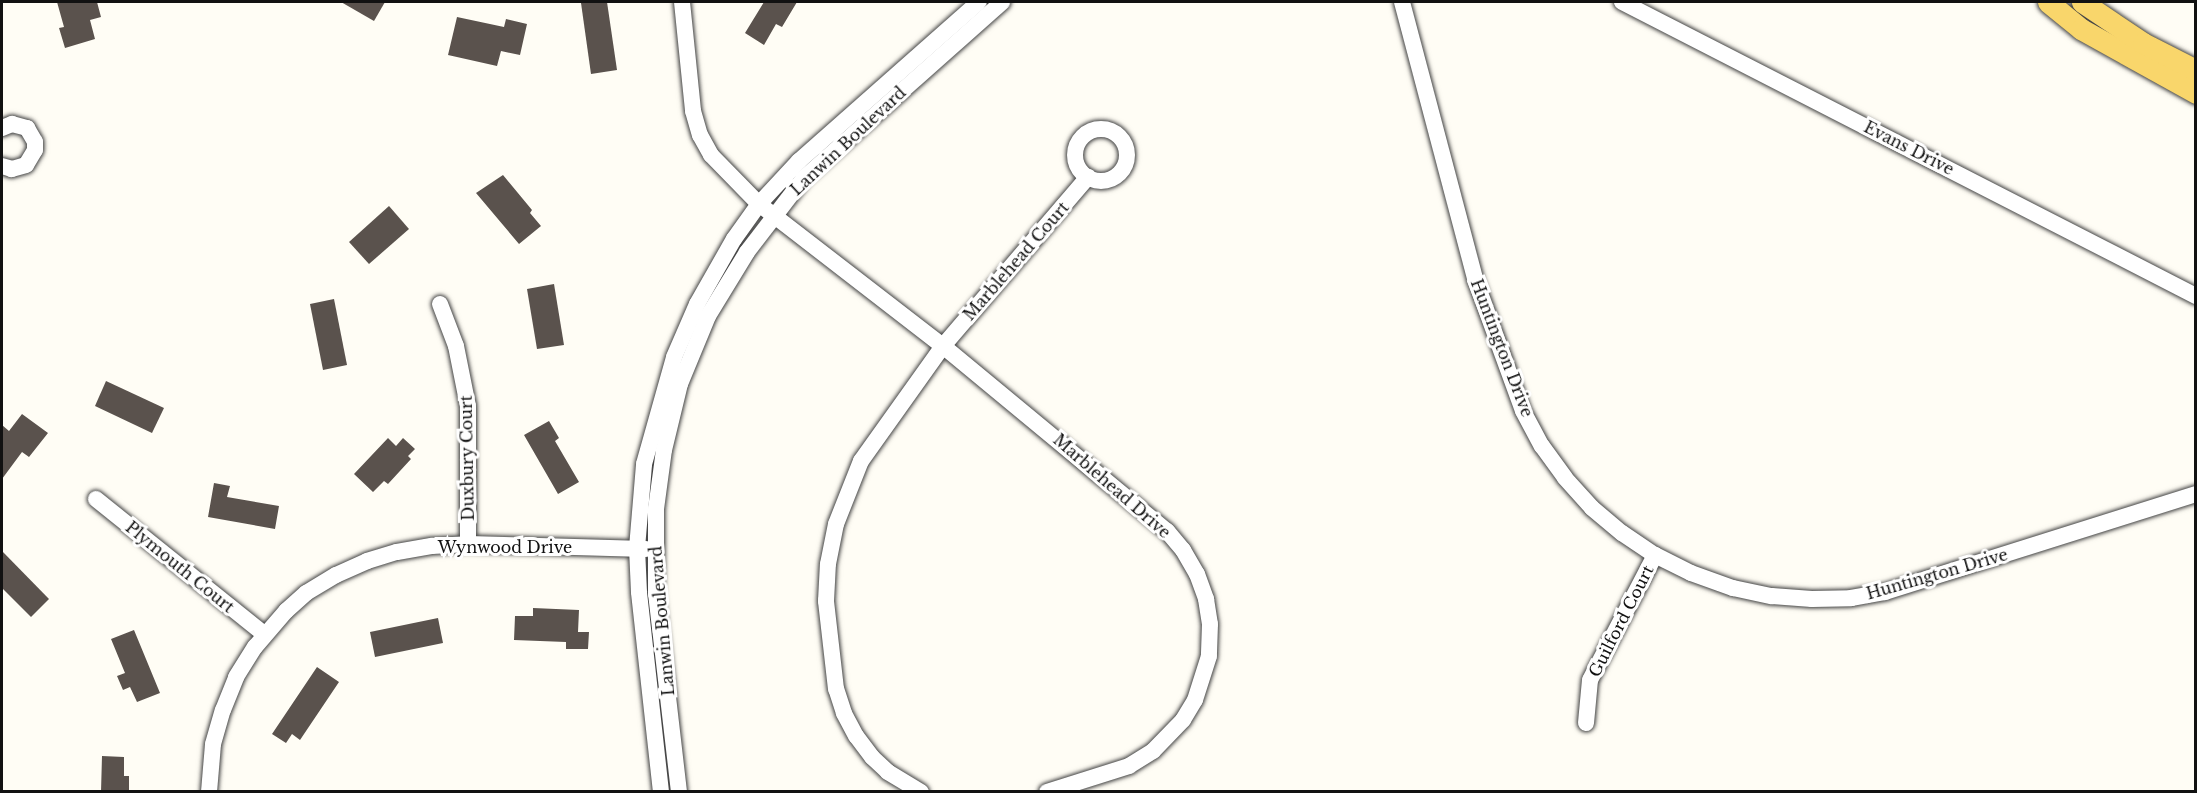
<!DOCTYPE html>
<html>
<head>
<meta charset="utf-8">
<style>
  body { margin:0 }
  #map { position:relative; width:2197px; height:793px; overflow:hidden; background:#fffdf5; font-family:"Libre Baskerville",serif }
  div>[style] { position:absolute }
  .building>* { inset:0; background:#5a524d }
  .roads { filter:drop-shadow(0 0 2px #444) drop-shadow(0 0 2px #444) }
  .minor>* { height:16px; margin:-8px; padding:0 8px; transform-origin:8px; border-radius:8px; background:#fff }
  .minor>.ring { margin:-8px; padding:0; box-sizing:content-box; background:none; border:16px solid #fff; border-radius:50% }
  .major>* { height:21px; margin:-10.5px; padding:0 10.5px; transform-origin:10.5px; border-radius:10.5px; background:#f9d66b }
  span { translate:-50% -50%; white-space:nowrap; text-align:center; line-height:1.15; -webkit-text-stroke:6px #fff; paint-order:stroke }
  .street-label { font-size:16px; color:#111 }
  .frame { position:absolute; inset:0; border:3px solid #111; pointer-events:none }
</style>
</head>
<body>
<div id="map">
  <div class="building">
    <div style="clip-path:polygon(57px 2px,97px 2px,101px 17px,90px 20px,95px 39px,65px 48px,59px 28px,64px 27px)"></div>
    <div style="clip-path:polygon(341px 2px,385px 2px,374px 21px)"></div>
    <div style="clip-path:polygon(592px 2px,607px 2px,617px 70px,591px 74px,581px 3px)"></div>
    <div style="clip-path:polygon(764px 2px,797px 2px,782px 27px,776px 24px,764px 45px,745px 33px)"></div>
    <div style="clip-path:polygon(457px 17px,504px 27px,506px 19px,527px 24px,520px 55px,501px 51px,497px 66px,448px 55px)"></div>
    <div style="clip-path:polygon(503px 175px,532px 210px,530px 213px,541px 226px,519px 244px,476px 193px)"></div>
    <div style="clip-path:polygon(389px 206px,409px 229px,369px 264px,349px 242px)"></div>
    <div style="clip-path:polygon(554px 284px,564px 345px,537px 349px,527px 289px)"></div>
    <div style="clip-path:polygon(334px 299px,347px 365px,323px 370px,310px 304px)"></div>
    <div style="clip-path:polygon(106px 381px,164px 408px,152px 433px,95px 406px)"></div>
    <div style="clip-path:polygon(22px 414px,48px 433px,29px 457px,22px 452px,2px 479px,2px 425px,9px 431px)"></div>
    <div style="clip-path:polygon(549px 421px,559px 438px,555px 441px,579px 482px,558px 494px,524px 435px)"></div>
    <div style="clip-path:polygon(388px 438px,396px 446px,403px 438px,415px 449px,408px 456px,411px 459px,388px 484px,384px 481px,373px 492px,354px 474px)"></div>
    <div style="clip-path:polygon(214px 483px,230px 486px,227px 497px,279px 506px,275px 529px,208px 517px)"></div>
    <div style="clip-path:polygon(2px 551px,49px 599px,31px 617px,2px 588px)"></div>
    <div style="clip-path:polygon(533px 608px,579px 610px,578px 632px,589px 632px,588px 649px,566px 649px,566px 642px,514px 640px,515px 616px,533px 616px)"></div>
    <div style="clip-path:polygon(438px 618px,443px 643px,375px 657px,370px 632px)"></div>
    <div style="clip-path:polygon(134px 630px,160px 693px,137px 702px,130px 687px,123px 690px,117px 676px,125px 673px,111px 639px)"></div>
    <div style="clip-path:polygon(317px 667px,339px 682px,300px 740px,292px 734px,286px 743px,272px 734px)"></div>
    <div style="clip-path:polygon(102px 756px,124px 757px,124px 776px,129px 776px,129px 792px,101px 792px)"></div>
  </div>
  <div class="roads">
    <div class="minor">
      <div style="left:682px;top:2px;width:110px;rotate:84.2deg"></div>
      <div style="left:693px;top:111px;width:25px;rotate:74deg"></div>
      <div style="left:700px;top:135px;width:23px;rotate:61deg"></div>
      <div style="left:711px;top:155px;width:69px;rotate:45.6deg"></div>
      <div style="left:759px;top:204px;width:232px;rotate:37.7deg"></div>
      <div style="left:943px;top:346px;width:223px;rotate:-49.4deg"></div>
      <div style="left:1402px;top:2px;width:286px;rotate:75.2deg"></div>
      <div style="left:1475px;top:279px;width:140px;rotate:70deg"></div>
      <div style="left:1523px;top:411px;width:40px;rotate:62deg"></div>
      <div style="left:1542px;top:446px;width:39px;rotate:54deg"></div>
      <div style="left:1565px;top:478px;width:40px;rotate:48deg"></div>
      <div style="left:1592px;top:508px;width:39px;rotate:40deg"></div>
      <div style="left:1622px;top:533px;width:40px;rotate:34deg"></div>
      <div style="left:1655px;top:555px;width:40px;rotate:26.6deg"></div>
      <div style="left:1691px;top:573px;width:45px;rotate:19.7deg"></div>
      <div style="left:1733px;top:588px;width:40px;rotate:12deg"></div>
      <div style="left:1772px;top:596px;width:40px;rotate:4.3deg"></div>
      <div style="left:1812px;top:599px;width:39px;rotate:-1deg"></div>
      <div style="left:1851px;top:598px;width:35px;rotate:-10deg"></div>
      <div style="left:1885px;top:592px;width:326px;rotate:-17.5deg"></div>
      <div style="left:1622px;top:2px;width:645px;rotate:27.12deg"></div>
      <div style="left:2px;top:128px;width:11px;rotate:-22deg"></div>
      <div style="left:12px;top:124px;width:16px;rotate:15deg"></div>
      <div style="left:27px;top:128px;width:16px;rotate:60deg"></div>
      <div style="left:35px;top:142px;width:8px;rotate:90deg"></div>
      <div style="left:35px;top:150px;width:17px;rotate:121deg"></div>
      <div style="left:26px;top:165px;width:15px;rotate:164deg"></div>
      <div style="left:12px;top:169px;width:10px;rotate:-163deg"></div>
      <div class="ring" style="left:1075px;top:129px;width:36px;height:36px"></div>
      <div style="left:440px;top:304px;width:45px;rotate:69.1deg"></div>
      <div style="left:456px;top:346px;width:61px;rotate:78.7deg"></div>
      <div style="left:468px;top:406px;width:138px;rotate:90deg"></div>
      <div style="left:96px;top:499px;width:216px;rotate:38.8deg"></div>
      <div style="left:1586px;top:723px;width:43px;rotate:-84.7deg"></div>
      <div style="left:1590px;top:680px;width:141px;rotate:-62.5deg"></div>
      <div style="left:209px;top:792px;width:48px;rotate:-85.2deg"></div>
      <div style="left:213px;top:744px;width:35px;rotate:-74deg"></div>
      <div style="left:223px;top:710px;width:35px;rotate:-68deg"></div>
      <div style="left:236px;top:677px;width:36px;rotate:-58deg"></div>
      <div style="left:255px;top:647px;width:48px;rotate:-49.3deg"></div>
      <div style="left:286px;top:611px;width:27px;rotate:-42deg"></div>
      <div style="left:306px;top:593px;width:35px;rotate:-31deg"></div>
      <div style="left:336px;top:575px;width:34px;rotate:-24deg"></div>
      <div style="left:367px;top:561px;width:31px;rotate:-17deg"></div>
      <div style="left:397px;top:552px;width:36px;rotate:-10deg"></div>
      <div style="left:432px;top:546px;width:36px;rotate:-3deg"></div>
      <div style="left:468px;top:544px;width:178px;rotate:1.6deg"></div>
      <div style="left:661px;top:792px;width:201px;rotate:-96.3deg"></div>
      <div style="left:639px;top:592px;width:44px;rotate:-92.6deg"></div>
      <div style="left:637px;top:548px;width:84px;rotate:-85.2deg"></div>
      <div style="left:644px;top:464px;width:111px;rotate:-74.3deg"></div>
      <div style="left:674px;top:357px;width:58px;rotate:-66.5deg"></div>
      <div style="left:697px;top:304px;width:75px;rotate:-60.4deg"></div>
      <div style="left:734px;top:239px;width:43px;rotate:-54.5deg"></div>
      <div style="left:759px;top:204px;width:59px;rotate:-47.1deg"></div>
      <div style="left:799px;top:161px;width:240px;rotate:-41.5deg"></div>
      <div style="left:679px;top:792px;width:199px;rotate:-96.6deg"></div>
      <div style="left:656px;top:594px;width:85px;rotate:-90deg"></div>
      <div style="left:656px;top:509px;width:60px;rotate:-82.3deg"></div>
      <div style="left:664px;top:450px;width:68px;rotate:-76.4deg"></div>
      <div style="left:680px;top:384px;width:74px;rotate:-67.6deg"></div>
      <div style="left:708px;top:316px;width:75px;rotate:-58.6deg"></div>
      <div style="left:747px;top:252px;width:93px;rotate:-52.4deg"></div>
      <div style="left:804px;top:178px;width:265px;rotate:-41.6deg"></div>
      <div style="left:921px;top:792px;width:39px;rotate:-149deg"></div>
      <div style="left:888px;top:772px;width:22px;rotate:-137deg"></div>
      <div style="left:872px;top:757px;width:26px;rotate:-127deg"></div>
      <div style="left:856px;top:736px;width:26px;rotate:-118deg"></div>
      <div style="left:844px;top:713px;width:25px;rotate:-108deg"></div>
      <div style="left:836px;top:689px;width:89px;rotate:-96.5deg"></div>
      <div style="left:826px;top:601px;width:37px;rotate:-87deg"></div>
      <div style="left:828px;top:564px;width:41px;rotate:-78.7deg"></div>
      <div style="left:836px;top:524px;width:68px;rotate:-68.4deg"></div>
      <div style="left:861px;top:461px;width:141px;rotate:-54.5deg"></div>
      <div style="left:943px;top:346px;width:291px;rotate:39.6deg"></div>
      <div style="left:1167px;top:531px;width:25px;rotate:50deg"></div>
      <div style="left:1183px;top:550px;width:28px;rotate:60deg"></div>
      <div style="left:1197px;top:574px;width:27px;rotate:70deg"></div>
      <div style="left:1206px;top:599px;width:25px;rotate:81deg"></div>
      <div style="left:1210px;top:624px;width:32px;rotate:92deg"></div>
      <div style="left:1209px;top:656px;width:46px;rotate:107.7deg"></div>
      <div style="left:1195px;top:700px;width:23px;rotate:121deg"></div>
      <div style="left:1183px;top:720px;width:43px;rotate:134.1deg"></div>
      <div style="left:1153px;top:751px;width:28px;rotate:148deg"></div>
      <div style="left:1129px;top:766px;width:86px;rotate:162.4deg"></div>
    </div>
    <div class="major">
      <div style="left:2048px;top:2px;width:43px;rotate:39.3deg"></div>
      <div style="left:2081px;top:29px;width:132px;rotate:29.1deg"></div>
      <div style="left:2082px;top:2px;width:73px;rotate:33.9deg"></div>
      <div style="left:2143px;top:43px;width:59px;rotate:27deg"></div>
    </div>
  </div>
  <div class="street-label">
    <span style="left:848px;top:141px;rotate:-43deg">Lanwin Boulevard</span>
    <span style="left:1909px;top:148px;rotate:27deg">Evans Drive</span>
    <span style="left:1016px;top:261px;rotate:-49deg">Marblehead Court</span>
    <span style="left:1502px;top:348px;rotate:69deg">Huntington Drive</span>
    <span style="left:467px;top:458px;rotate:-91deg">Duxbury Court</span>
    <span style="left:1112px;top:486px;rotate:41deg">Marblehead Drive</span>
    <span style="left:505px;top:547px">Wynwood Drive</span>
    <span style="left:180px;top:567px;rotate:39deg">Plymouth Court</span>
    <span style="left:1937px;top:574px;rotate:-16deg">Huntington Drive</span>
    <span style="left:662px;top:621px;rotate:-95deg">Lanwin Boulevard</span>
    <span style="left:1621px;top:621px;rotate:-63deg">Guilford Court</span>
  </div>
  <div class="frame"></div>
</div>
</body>
</html>
